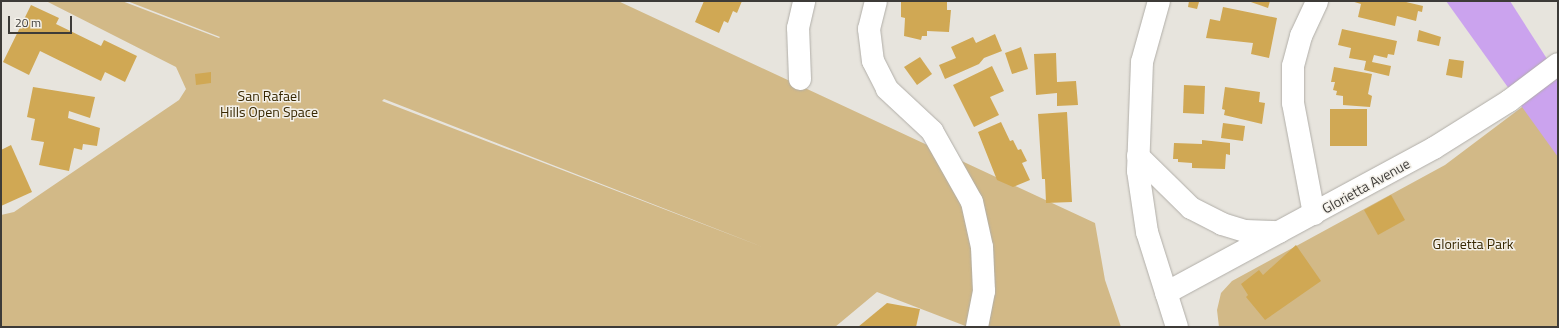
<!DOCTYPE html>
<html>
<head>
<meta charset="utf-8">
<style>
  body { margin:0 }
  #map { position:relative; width:1559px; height:328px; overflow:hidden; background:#e7e4dd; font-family:"Titillium Web",sans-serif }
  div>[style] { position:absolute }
  .green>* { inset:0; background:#d2b987 }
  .water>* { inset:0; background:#cba3ee }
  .building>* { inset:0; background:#d0a854 }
  .roads { filter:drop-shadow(0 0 1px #b1aea8) drop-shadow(0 0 1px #b1aea8) }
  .street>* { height:22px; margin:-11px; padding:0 11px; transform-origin:11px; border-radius:11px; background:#fff }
  .secondary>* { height:22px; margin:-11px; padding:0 11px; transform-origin:11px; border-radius:11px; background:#fff }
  span { translate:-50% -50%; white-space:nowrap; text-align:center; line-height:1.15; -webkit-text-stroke:3px #f4f1ea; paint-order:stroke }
  .park-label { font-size:14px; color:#372701 }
  .street-label { font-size:14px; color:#3d3b38 }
  .frame { position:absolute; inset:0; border:2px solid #3d3b38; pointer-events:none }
  .scale { position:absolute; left:8px; top:16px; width:64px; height:18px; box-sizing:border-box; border:2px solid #3d3b38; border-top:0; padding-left:5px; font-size:12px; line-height:14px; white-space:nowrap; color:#3d3b38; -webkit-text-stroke:3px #f4f1ea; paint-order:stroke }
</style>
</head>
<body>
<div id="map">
  <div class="green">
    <div style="clip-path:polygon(evenodd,46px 1px,122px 1px,219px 38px,220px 37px,127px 1px,618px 1px,1095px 223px,1105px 280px,1121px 327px,968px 327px,877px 292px,835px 327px,1px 327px,1px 215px,14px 212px,179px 100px,186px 89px,176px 67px,46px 1px,384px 99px,765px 248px,382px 101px,384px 99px)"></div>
    <div style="clip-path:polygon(1558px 80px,1558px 327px,1219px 327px,1217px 310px,1221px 293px,1232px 281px,1445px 165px)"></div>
  </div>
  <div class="water">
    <div style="clip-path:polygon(1446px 1px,1510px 1px,1558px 76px,1558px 157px)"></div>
  </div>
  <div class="building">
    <div style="clip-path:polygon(704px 1px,742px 1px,737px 13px,733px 11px,728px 23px,724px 21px,719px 33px,695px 22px)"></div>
    <div style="clip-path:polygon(901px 1px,947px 2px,947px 10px,951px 10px,949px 32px,927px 31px,927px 36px,922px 36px,921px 40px,904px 36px,905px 18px,901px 17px)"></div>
    <div style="clip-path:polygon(1189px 1px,1199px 2px,1197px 9px,1188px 7px)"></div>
    <div style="clip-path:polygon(1248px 1px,1270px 1px,1268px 8px)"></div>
    <div style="clip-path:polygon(1351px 1px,1402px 1px,1423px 6px,1422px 12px,1418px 11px,1416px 21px,1397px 16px,1395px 26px,1358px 17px,1361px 4px)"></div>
    <div style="clip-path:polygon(31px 5px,59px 18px,56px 24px,101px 46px,104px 40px,137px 56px,125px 82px,105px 72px,101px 81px,40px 51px,29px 75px,3px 62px)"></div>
    <div style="clip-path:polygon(1223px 7px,1277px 18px,1269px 58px,1251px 54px,1253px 43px,1206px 38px,1210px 19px,1220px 21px)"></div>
    <div style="clip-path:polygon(1342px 29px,1397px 41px,1394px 55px,1388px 54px,1387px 58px,1374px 55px,1372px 62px,1391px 66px,1389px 76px,1364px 70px,1366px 61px,1349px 58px,1351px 48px,1338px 45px)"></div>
    <div style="clip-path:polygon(1419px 30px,1441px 37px,1439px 46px,1417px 41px)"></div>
    <div style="clip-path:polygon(995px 34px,1002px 51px,984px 58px,979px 64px,945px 79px,939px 65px,956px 58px,951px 47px,973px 37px,976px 43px)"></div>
    <div style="clip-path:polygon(1021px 47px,1028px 69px,1012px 74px,1005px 53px)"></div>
    <div style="clip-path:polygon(1056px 53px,1057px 82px,1076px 81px,1078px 105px,1057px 106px,1057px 93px,1036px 95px,1034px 54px)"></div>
    <div style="clip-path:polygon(920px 57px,932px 74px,917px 85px,904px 67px)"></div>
    <div style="clip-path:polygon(1449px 59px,1464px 61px,1462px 78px,1446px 75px)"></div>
    <div style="clip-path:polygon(992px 66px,1004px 91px,990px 97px,999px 115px,974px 127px,953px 85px)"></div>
    <div style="clip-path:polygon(1334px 67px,1372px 74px,1368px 94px,1372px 96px,1370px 107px,1343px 105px,1343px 96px,1336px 95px,1337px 91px,1333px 90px,1335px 82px,1331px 82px)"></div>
    <div style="clip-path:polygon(211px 72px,211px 83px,196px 85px,195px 74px)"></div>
    <div style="clip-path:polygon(1184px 85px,1205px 86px,1204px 114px,1183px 113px)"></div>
    <div style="clip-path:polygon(33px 87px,95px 97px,90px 118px,69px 111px,68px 118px,100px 128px,97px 146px,83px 144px,82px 150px,74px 148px,69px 171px,39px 165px,44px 142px,31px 140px,35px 119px,27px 117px)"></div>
    <div style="clip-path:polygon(1225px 87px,1260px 92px,1259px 102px,1265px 103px,1262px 124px,1224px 115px,1225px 110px,1222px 109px)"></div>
    <div style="clip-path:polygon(1330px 109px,1367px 109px,1367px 146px,1330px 146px)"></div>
    <div style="clip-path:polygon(1067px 112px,1072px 202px,1046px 203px,1045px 179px,1042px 179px,1038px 114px)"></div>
    <div style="clip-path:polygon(1001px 122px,1010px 141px,1013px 140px,1018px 150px,1021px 149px,1027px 161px,1022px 163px,1030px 180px,1013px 187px,997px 180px,978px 132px)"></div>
    <div style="clip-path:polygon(1223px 123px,1245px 126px,1243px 141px,1221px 138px)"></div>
    <div style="clip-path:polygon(1202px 140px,1230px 143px,1230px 155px,1226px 154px,1225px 169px,1192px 168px,1192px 163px,1178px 162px,1178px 159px,1173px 159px,1174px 143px,1202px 144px)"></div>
    <div style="clip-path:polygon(11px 145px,32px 192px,1px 206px,1px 150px)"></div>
    <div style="clip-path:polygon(1391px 195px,1405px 220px,1378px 235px,1364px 210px)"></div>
    <div style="clip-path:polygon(1296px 245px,1321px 281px,1265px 320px,1246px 297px,1248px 295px,1241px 284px,1259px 270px,1263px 275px)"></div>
    <div style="clip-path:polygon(887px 303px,920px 309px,916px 327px,858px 327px)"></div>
  </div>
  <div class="roads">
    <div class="street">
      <div style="left:876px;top:1px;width:29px;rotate:104deg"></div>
      <div style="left:869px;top:29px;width:32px;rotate:83deg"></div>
      <div style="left:873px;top:61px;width:31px;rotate:63deg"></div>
      <div style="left:887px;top:89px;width:62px;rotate:43deg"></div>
      <div style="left:932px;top:131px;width:81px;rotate:60.6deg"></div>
      <div style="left:972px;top:202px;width:46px;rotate:77.5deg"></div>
      <div style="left:982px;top:247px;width:44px;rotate:87.4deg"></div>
      <div style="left:984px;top:291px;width:37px;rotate:101deg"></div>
      <div style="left:800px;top:79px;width:51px;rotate:-92.2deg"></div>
      <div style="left:798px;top:28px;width:28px;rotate:-77deg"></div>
      <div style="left:1138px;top:156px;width:74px;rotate:44.5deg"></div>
      <div style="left:1191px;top:208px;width:35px;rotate:27deg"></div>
      <div style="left:1222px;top:224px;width:24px;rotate:17deg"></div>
      <div style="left:1245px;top:231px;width:34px;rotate:2deg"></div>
      <div style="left:1314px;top:214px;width:113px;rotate:-100.7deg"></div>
      <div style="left:1293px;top:103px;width:37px;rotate:-90deg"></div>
      <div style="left:1293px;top:66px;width:31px;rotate:-75deg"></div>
      <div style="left:1301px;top:36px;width:38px;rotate:-65deg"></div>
      <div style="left:1166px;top:293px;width:305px;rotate:-28.4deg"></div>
      <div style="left:1434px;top:148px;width:89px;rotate:-32.1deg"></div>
      <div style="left:1509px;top:101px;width:61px;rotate:-37.1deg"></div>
    </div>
    <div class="secondary">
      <div style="left:1159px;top:1px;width:63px;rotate:105.6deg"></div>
      <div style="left:1142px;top:62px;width:109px;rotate:92.1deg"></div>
      <div style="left:1138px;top:171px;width:62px;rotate:81.6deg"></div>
      <div style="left:1147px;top:232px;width:100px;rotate:72.5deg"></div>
    </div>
  </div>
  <div class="park-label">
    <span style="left:269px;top:104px">San Rafael<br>Hills Open Space</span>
    <span style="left:1473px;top:244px">Glorietta Park</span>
  </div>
  <div class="street-label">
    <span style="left:1366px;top:186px;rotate:-29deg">Glorietta Avenue</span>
  </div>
  <div class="frame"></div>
  <div class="scale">20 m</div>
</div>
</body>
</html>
